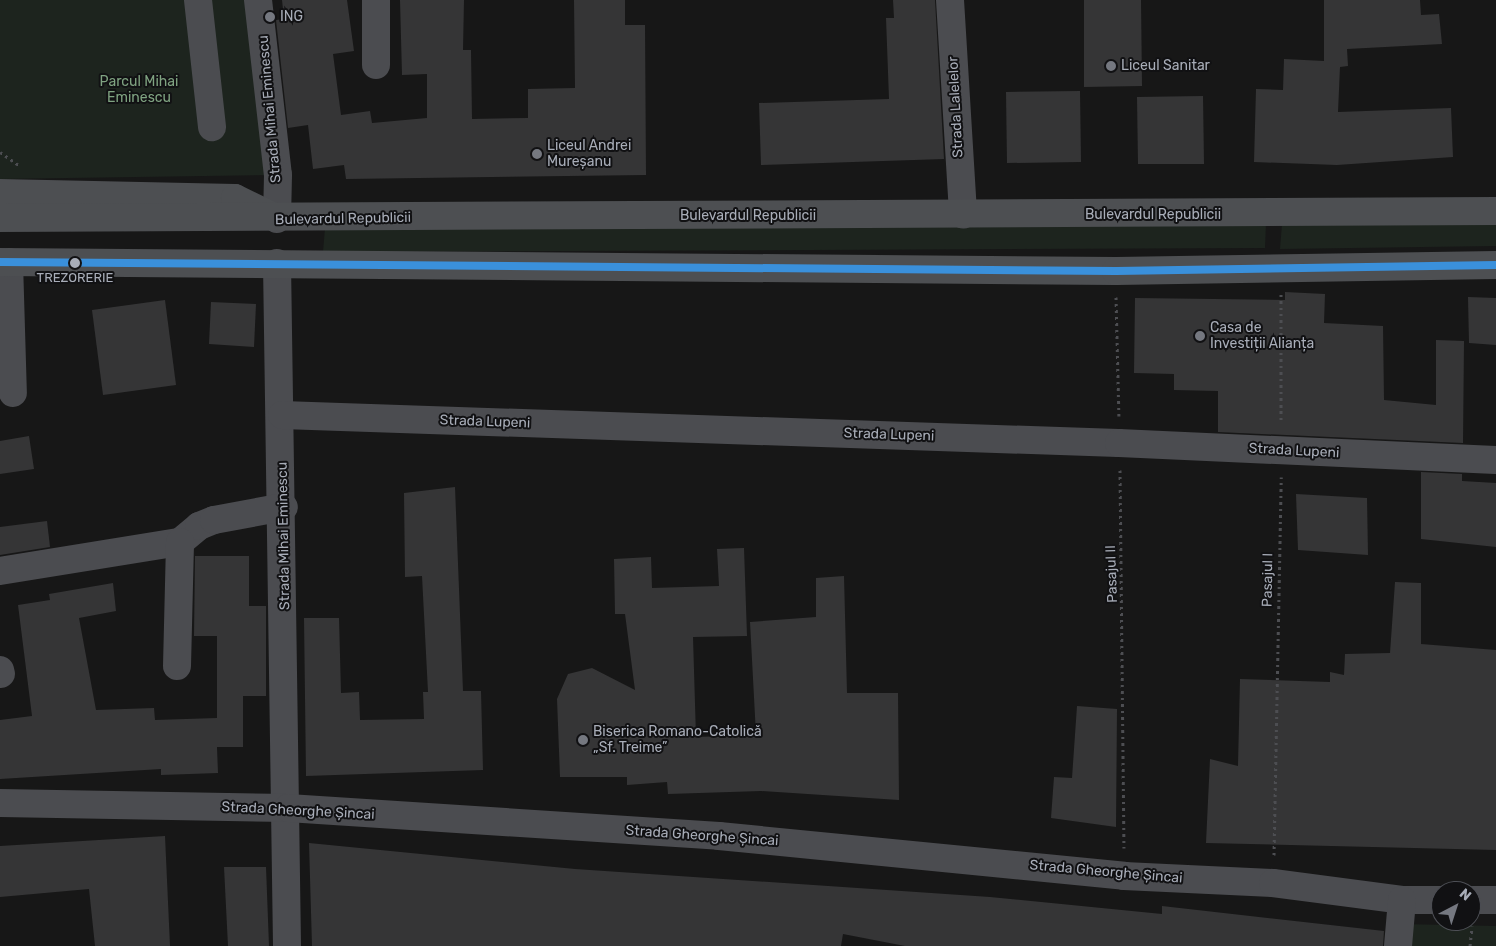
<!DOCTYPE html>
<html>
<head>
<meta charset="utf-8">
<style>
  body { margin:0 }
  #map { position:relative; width:1496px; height:946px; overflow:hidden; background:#171717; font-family:Rubik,sans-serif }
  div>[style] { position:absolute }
  .green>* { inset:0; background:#1d241e }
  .building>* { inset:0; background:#353536 }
  .path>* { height:3px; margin-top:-1.5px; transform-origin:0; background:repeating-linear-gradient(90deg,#4d4e52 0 2.5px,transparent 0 6.5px) }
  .minor>* { height:28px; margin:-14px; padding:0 14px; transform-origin:14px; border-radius:14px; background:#4b4c50 }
  .major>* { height:28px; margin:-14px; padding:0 14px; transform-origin:14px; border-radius:14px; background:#4d4f52 }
  .bus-1>* { height:8px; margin:-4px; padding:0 4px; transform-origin:4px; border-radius:4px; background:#3a90db }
  .dots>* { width:14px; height:14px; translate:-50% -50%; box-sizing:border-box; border:2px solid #111113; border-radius:50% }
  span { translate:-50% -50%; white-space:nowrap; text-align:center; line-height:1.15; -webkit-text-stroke:4px #111113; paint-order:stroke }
  .bus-label { font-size:13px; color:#a8adb8 }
  .poi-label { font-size:14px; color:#a8adb8 }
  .left { translate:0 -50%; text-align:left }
  .park-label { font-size:14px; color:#7fa381 }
  .street-label { font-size:14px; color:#a8adb8 }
  .north { position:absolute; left:1431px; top:881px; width:50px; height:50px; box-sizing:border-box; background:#111113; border:1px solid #4d4f55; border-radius:50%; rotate:40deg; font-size:14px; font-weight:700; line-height:20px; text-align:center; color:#a8adb8 }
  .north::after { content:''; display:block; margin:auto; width:18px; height:22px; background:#757880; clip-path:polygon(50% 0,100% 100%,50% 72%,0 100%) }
</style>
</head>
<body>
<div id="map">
  <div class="green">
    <div style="clip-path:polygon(0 0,258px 0,278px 175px,0 179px)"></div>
    <div style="clip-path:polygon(1496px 221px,1496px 246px,1280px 249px,1282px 224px)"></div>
    <div style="clip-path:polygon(1266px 223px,1265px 248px,323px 252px,325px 228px)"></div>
    <div style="clip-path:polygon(1399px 924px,1496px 926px,1496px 946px,1398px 946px)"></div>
  </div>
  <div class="building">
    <div style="clip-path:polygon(282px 0,347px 0,354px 51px,333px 54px,341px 115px,370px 111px,372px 123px,427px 118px,427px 74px,402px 75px,400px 0,464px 0,463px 50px,471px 50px,472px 119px,528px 118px,528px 89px,575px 88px,574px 0,625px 0,625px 25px,645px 25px,646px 175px,346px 179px,344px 165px,313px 169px,308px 125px,288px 128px,276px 20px,284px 19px)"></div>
    <div style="clip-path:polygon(893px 0,935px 0,944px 159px,761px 165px,759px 103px,889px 99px,886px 18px,894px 18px)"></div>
    <div style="clip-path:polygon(1084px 0,1141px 0,1142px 86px,1084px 87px)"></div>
    <div style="clip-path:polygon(1324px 0,1420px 0,1421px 15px,1439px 14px,1442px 44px,1347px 49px,1348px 66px,1340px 67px,1338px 112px,1451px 108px,1453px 157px,1337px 165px,1254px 162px,1256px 89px,1283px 90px,1284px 59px,1324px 61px)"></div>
    <div style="clip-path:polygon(1080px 91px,1081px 162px,1007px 163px,1006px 92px)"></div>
    <div style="clip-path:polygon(1203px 96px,1204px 164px,1138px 164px,1137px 97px)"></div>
    <div style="clip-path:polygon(1285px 292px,1325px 294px,1324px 323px,1383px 326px,1384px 400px,1436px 405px,1436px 340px,1464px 341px,1463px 443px,1218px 432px,1218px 391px,1174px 390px,1174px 374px,1134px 373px,1135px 298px,1285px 300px)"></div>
    <div style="clip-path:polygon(1468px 297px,1496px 298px,1496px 345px,1469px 343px)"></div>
    <div style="clip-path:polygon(165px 300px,176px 385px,103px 395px,92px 310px)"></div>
    <div style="clip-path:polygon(211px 302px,256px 304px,254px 347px,209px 344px)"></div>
    <div style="clip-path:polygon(29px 436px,34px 469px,0 474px,0 441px)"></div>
    <div style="clip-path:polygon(1421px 472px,1462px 474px,1462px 481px,1496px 483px,1496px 547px,1421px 539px)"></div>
    <div style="clip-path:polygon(455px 487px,463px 691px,481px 691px,483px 770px,306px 776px,304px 618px,339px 618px,341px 693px,359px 692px,360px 720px,424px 719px,423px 692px,428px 692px,422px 576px,405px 577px,404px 493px)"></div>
    <div style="clip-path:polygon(1296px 494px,1367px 498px,1368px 555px,1298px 550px)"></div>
    <div style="clip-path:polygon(47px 521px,50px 547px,0 555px,0 527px)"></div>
    <div style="clip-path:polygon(744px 548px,747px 636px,693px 637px,696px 737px,756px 735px,750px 622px,816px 617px,816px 578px,844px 576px,847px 693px,898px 693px,899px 800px,761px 791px,668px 794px,667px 782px,627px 785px,627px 777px,560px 777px,557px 699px,568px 674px,592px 668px,635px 690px,625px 614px,615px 614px,614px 559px,651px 557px,652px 588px,719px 586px,717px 549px)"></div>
    <div style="clip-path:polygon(195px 556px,249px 556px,249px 606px,266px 606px,266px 696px,243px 696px,243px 747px,217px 747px,218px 773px,161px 775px,161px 769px,0 779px,0 720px,32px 716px,18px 605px,50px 600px,49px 594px,113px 583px,116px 611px,79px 618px,96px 710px,154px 708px,155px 720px,217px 718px,217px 636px,194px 636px)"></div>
    <div style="clip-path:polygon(1395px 582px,1421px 583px,1421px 644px,1496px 650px,1496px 850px,1206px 843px,1210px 759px,1238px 766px,1240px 679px,1330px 682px,1330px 672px,1344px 675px,1345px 654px,1390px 653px)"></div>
    <div style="clip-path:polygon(1077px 706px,1117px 709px,1116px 827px,1051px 818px,1054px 777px,1072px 778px)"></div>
    <div style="clip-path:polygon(165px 836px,170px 946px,95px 946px,89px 889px,0 897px,0 846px)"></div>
    <div style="clip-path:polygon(309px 843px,575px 869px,990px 897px,1162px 914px,1162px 906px,1384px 931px,1383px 946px,905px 946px,843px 934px,841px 946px,312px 946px)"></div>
    <div style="clip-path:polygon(224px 867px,266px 867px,269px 946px,228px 946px)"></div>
  </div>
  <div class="path">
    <div style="left:0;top:152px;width:24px;rotate:35deg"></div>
    <div style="left:1281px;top:294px;width:129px;rotate:90deg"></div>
    <div style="left:1116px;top:297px;width:119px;rotate:88.6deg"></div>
    <div style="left:1120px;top:470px;width:378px;rotate:89.4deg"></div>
    <div style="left:1274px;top:855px;width:378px;rotate:-88.9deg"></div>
    <div style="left:1470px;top:946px;width:20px;rotate:-84deg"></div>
  </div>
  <div class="minor">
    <div style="left:198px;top:0;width:128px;rotate:83.7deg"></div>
    <div style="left:258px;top:0;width:176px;rotate:83.5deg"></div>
    <div style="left:278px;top:175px;width:44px;rotate:91.3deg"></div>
    <div style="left:950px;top:0;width:215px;rotate:86.5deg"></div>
    <div style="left:376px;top:65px;width:65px;rotate:-90deg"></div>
    <div style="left:9px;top:262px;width:131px;rotate:88.3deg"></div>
    <div style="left:277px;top:263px;width:683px;rotate:89.16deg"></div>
    <div style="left:282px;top:415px;width:837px;rotate:1.92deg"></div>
    <div style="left:1119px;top:443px;width:377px;rotate:2.6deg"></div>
    <div style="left:0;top:571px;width:182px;rotate:-9.2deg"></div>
    <div style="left:180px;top:542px;width:25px;rotate:-40deg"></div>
    <div style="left:199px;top:526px;width:16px;rotate:-22deg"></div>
    <div style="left:214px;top:520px;width:71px;rotate:-10.5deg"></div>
    <div style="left:177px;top:666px;width:124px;rotate:-88.6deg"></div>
    <div style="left:0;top:670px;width:4px;rotate:76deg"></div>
    <div style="left:0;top:803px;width:288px;rotate:1deg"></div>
    <div style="left:288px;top:808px;width:432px;rotate:3.7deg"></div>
    <div style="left:719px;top:836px;width:407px;rotate:5.6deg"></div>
    <div style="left:1124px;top:876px;width:149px;rotate:2.7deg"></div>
    <div style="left:1273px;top:883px;width:130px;rotate:7.5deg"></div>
    <div style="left:1402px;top:900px;width:39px"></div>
    <div style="left:1471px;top:900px;width:25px"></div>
    <div style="left:1398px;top:946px;width:46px;rotate:-85deg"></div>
  </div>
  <div class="major">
    <div style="left:0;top:193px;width:235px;rotate:1.2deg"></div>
    <div style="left:235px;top:198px;width:43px;rotate:26deg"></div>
    <div style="left:0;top:218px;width:1496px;rotate:-0.27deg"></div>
    <div style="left:0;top:262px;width:1116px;rotate:0.46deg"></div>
    <div style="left:1116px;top:271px;width:380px;rotate:-0.9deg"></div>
  </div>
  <div class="bus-1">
    <div style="left:0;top:262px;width:1116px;rotate:0.46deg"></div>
    <div style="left:1116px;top:271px;width:380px;rotate:-0.9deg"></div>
  </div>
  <div class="dots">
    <div style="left:270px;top:17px;background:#757880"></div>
    <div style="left:1111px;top:66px;background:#757880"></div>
    <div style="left:537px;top:154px;background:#757880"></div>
    <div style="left:75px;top:263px;background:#a8adb8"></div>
    <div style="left:1200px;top:336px;background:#757880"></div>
    <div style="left:583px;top:740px;background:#757880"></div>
  </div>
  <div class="bus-label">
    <span style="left:75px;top:278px">TREZORERIE</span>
  </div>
  <div class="poi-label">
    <span class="left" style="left:280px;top:17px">ING</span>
    <span class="left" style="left:1121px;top:66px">Liceul Sanitar</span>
    <span class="left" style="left:547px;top:154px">Liceul Andrei<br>Mureșanu</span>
    <span class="left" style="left:1210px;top:336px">Casa de<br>Investiții Alianța</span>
    <span class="left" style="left:593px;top:740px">Biserica Romano-Catolică<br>„Sf. Treime”</span>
  </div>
  <div class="park-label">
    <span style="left:139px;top:90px">Parcul Mihai<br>Eminescu</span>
  </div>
  <div class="street-label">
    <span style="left:956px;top:107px;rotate:-93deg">Strada Lalelelor</span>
    <span style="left:270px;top:109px;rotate:-95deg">Strada Mihai Eminescu</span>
    <span style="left:1153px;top:215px">Bulevardul Republicii</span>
    <span style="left:748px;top:216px">Bulevardul Republicii</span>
    <span style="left:343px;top:219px;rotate:-1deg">Bulevardul Republicii</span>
    <span style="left:485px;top:422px;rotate:2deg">Strada Lupeni</span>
    <span style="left:889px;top:435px;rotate:2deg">Strada Lupeni</span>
    <span style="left:1294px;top:451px;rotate:3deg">Strada Lupeni</span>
    <span style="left:284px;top:536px;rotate:-91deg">Strada Mihai Eminescu</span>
    <span style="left:1112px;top:574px;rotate:-92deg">Pasajul II</span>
    <span style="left:1268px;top:580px;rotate:-89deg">Pasajul I</span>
    <span style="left:298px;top:811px;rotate:3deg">Strada Gheorghe Șincai</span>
    <span style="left:702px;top:836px;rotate:4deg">Strada Gheorghe Șincai</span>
    <span style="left:1106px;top:872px;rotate:5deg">Strada Gheorghe Șincai</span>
  </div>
  <div class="north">N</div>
</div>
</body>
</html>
